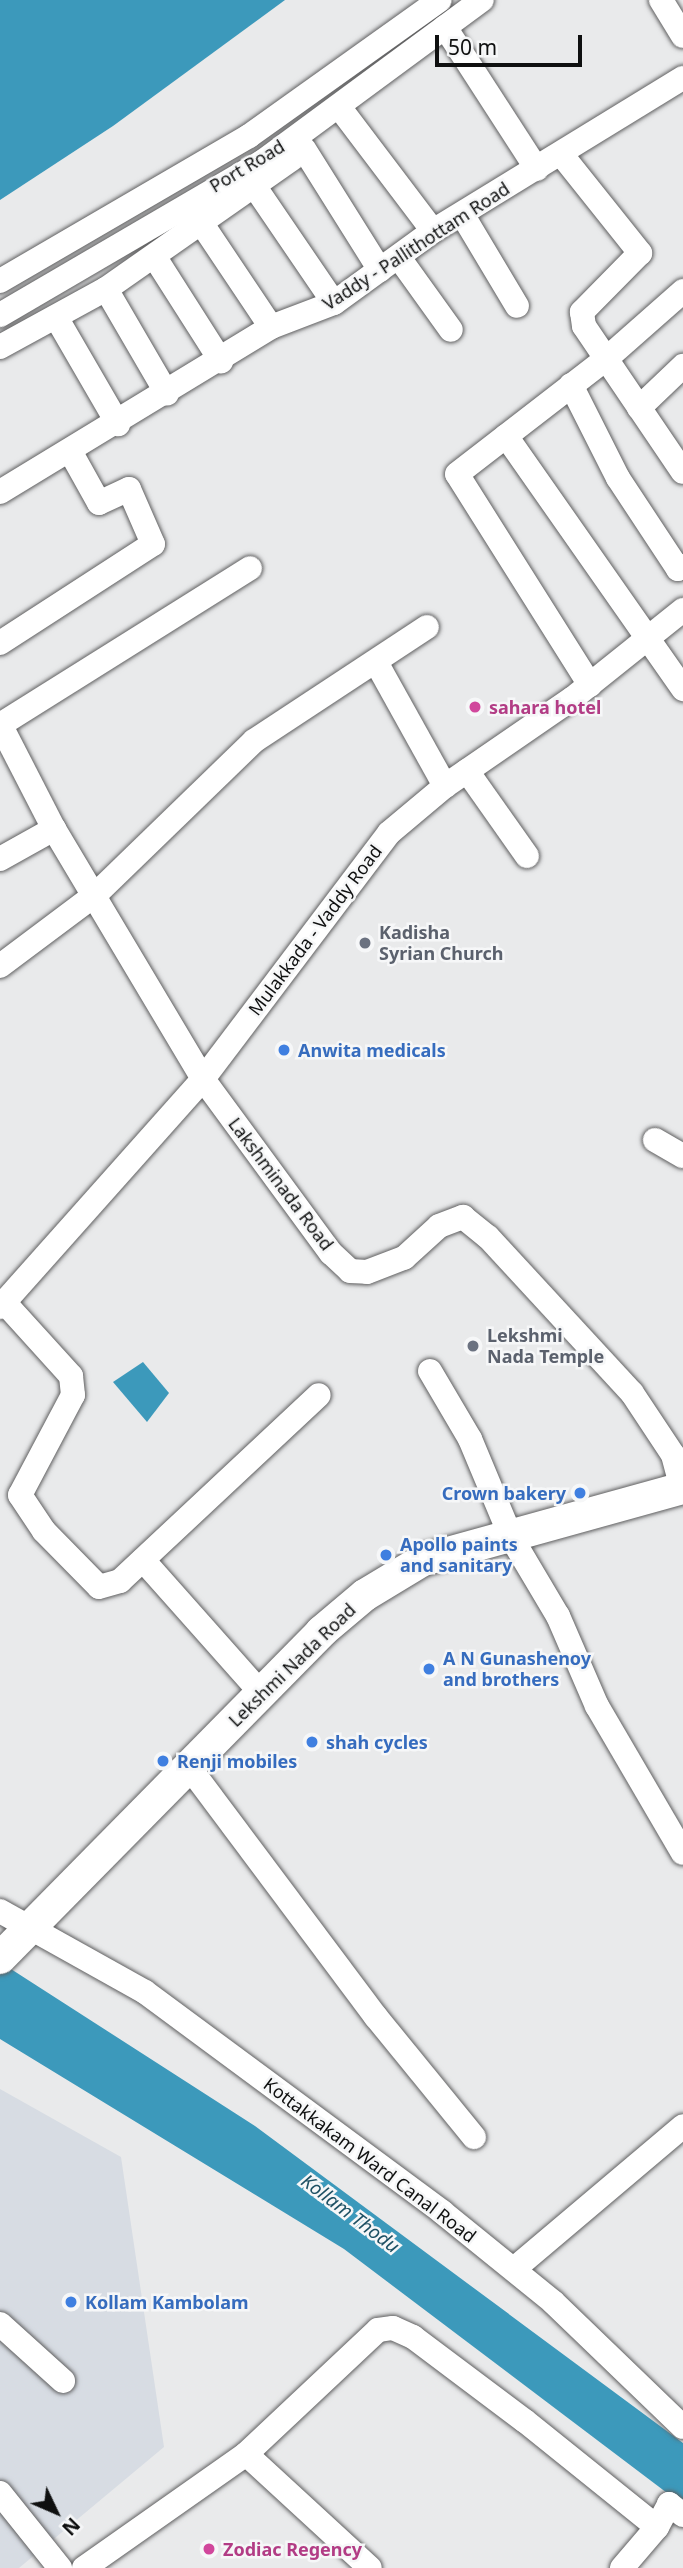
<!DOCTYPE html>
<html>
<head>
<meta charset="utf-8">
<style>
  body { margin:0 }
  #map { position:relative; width:683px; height:2568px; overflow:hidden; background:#e9eaeb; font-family:"Noto Sans",sans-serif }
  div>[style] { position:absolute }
  .built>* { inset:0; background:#d7dce3 }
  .water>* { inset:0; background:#3c99bb }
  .roads { filter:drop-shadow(0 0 2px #5f5f60) drop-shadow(0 0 2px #5f5f60) }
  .minor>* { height:24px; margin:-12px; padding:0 12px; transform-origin:12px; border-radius:12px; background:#fff }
  .major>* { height:32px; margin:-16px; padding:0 16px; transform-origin:16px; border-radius:16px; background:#fff }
  .dots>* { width:19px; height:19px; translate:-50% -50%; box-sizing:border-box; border:4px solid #f6f7f8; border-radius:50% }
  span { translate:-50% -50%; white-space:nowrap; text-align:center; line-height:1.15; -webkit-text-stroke:5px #f6f7f8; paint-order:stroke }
  .street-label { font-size:18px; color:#0f1010 }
  .hotel-label { font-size:18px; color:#b23c85; font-weight:700 }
  .left { translate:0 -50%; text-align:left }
  .worship-label { font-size:18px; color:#5b616d; font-weight:700 }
  .shop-label { font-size:18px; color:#366cbe; font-weight:700 }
  .right { translate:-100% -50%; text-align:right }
  .water-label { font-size:19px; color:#1e5164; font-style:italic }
  .north { position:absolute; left:21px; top:2477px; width:70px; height:70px; -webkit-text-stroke:5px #f6f7f8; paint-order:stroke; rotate:134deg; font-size:19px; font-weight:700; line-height:28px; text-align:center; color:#0f1010 }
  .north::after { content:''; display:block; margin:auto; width:24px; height:32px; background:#0f1010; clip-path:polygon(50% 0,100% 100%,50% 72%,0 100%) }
  .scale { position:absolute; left:435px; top:35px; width:147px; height:32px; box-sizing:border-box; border:4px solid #0f1010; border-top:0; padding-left:9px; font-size:21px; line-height:24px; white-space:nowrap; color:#0f1010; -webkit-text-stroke:5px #f6f7f8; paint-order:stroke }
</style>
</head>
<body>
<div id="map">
  <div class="built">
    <div style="clip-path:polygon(0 2089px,121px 2157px,164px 2447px,19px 2568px,0 2568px)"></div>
  </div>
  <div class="water">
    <div style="clip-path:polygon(0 0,285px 0,113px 126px,0 200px)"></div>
    <div style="clip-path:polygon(143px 1362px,169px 1393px,147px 1422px,113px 1382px)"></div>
    <div style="clip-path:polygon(0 1962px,255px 2126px,683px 2443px,683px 2505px,344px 2249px,0 2039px)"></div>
  </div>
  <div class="roads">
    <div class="minor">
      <div style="left:661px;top:0;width:42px;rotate:58.6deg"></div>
      <div style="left:445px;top:27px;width:169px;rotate:57.1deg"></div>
      <div style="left:346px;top:116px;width:144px;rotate:52.9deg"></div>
      <div style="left:304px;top:149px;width:143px;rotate:57.9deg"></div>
      <div style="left:561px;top:154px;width:127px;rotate:51.4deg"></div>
      <div style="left:640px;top:253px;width:83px;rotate:134.5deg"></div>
      <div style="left:582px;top:312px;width:14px;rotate:82deg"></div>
      <div style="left:584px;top:326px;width:176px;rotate:55.9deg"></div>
      <div style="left:255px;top:187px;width:140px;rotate:55.7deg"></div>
      <div style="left:462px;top:214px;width:107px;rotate:59.1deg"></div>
      <div style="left:202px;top:224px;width:124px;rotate:56.2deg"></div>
      <div style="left:154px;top:256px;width:125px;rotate:57.5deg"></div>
      <div style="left:400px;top:259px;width:87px;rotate:54.3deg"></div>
      <div style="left:0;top:281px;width:288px;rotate:-30.2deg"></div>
      <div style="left:249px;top:136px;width:234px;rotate:-35.5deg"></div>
      <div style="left:106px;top:289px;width:121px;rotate:59.8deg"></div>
      <div style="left:0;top:315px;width:303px;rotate:-30.3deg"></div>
      <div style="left:262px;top:162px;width:273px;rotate:-36.4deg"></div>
      <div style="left:56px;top:317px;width:124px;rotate:59.9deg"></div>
      <div style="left:0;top:347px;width:121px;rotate:-28.7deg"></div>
      <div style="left:106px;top:289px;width:228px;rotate:-35deg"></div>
      <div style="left:571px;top:385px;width:104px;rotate:63.2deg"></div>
      <div style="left:618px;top:478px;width:109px;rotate:56.6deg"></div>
      <div style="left:678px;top:569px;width:6px;rotate:-31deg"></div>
      <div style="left:639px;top:408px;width:61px;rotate:-43.7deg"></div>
      <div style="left:506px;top:436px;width:309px;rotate:55deg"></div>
      <div style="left:0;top:492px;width:317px;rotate:-31.3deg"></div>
      <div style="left:271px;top:327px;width:67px;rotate:-20.9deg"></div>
      <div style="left:334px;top:303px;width:122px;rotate:-36deg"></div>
      <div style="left:433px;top:231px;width:293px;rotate:-31.5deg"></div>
      <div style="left:0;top:643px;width:182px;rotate:-32.9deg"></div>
      <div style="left:153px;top:544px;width:60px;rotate:-113.6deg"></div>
      <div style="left:129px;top:489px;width:33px;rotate:155deg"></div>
      <div style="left:99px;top:503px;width:60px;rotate:-119.1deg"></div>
      <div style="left:376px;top:662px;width:142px;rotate:60.9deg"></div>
      <div style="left:590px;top:685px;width:249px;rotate:-122.2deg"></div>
      <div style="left:457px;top:474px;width:188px;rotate:-37.7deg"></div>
      <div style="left:606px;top:359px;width:103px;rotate:-41.4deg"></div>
      <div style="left:0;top:724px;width:118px;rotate:62.8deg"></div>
      <div style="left:54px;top:829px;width:291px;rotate:59.2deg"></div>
      <div style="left:203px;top:1079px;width:216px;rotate:53.7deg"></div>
      <div style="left:331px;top:1253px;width:26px;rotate:43deg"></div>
      <div style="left:350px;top:1271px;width:17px;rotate:3deg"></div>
      <div style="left:367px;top:1272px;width:40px;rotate:-21deg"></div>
      <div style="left:404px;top:1258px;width:47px;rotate:-42.4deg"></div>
      <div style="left:439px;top:1226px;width:26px;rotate:-21deg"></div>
      <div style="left:463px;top:1217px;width:32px;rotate:39deg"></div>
      <div style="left:488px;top:1237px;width:212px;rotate:47.3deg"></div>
      <div style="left:632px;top:1393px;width:74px;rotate:56.5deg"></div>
      <div style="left:673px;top:1455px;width:34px;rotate:75deg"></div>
      <div style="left:0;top:725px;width:295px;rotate:-32.1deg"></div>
      <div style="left:467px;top:771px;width:104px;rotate:54.8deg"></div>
      <div style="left:0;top:859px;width:62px;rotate:-29.1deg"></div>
      <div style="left:0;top:966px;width:119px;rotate:-36.8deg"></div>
      <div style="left:95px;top:895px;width:221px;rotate:-44.1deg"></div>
      <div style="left:254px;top:741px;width:207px;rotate:-33.4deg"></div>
      <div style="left:655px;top:1140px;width:32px;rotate:30deg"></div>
      <div style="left:4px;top:1302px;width:100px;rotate:47.8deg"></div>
      <div style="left:71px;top:1376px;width:19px;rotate:84deg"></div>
      <div style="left:73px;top:1395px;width:113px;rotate:117.9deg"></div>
      <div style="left:20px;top:1495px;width:43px;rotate:56.3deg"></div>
      <div style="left:44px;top:1531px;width:78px;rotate:45.5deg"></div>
      <div style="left:99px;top:1587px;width:22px;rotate:-16deg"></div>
      <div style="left:120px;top:1581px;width:272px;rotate:-43.1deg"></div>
      <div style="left:0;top:1307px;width:305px;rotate:-48.3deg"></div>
      <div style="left:203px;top:1079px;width:308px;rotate:-52.9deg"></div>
      <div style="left:389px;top:833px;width:73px;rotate:-40deg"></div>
      <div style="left:445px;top:786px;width:155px;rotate:-34.5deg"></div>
      <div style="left:573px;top:698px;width:141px;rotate:-38.7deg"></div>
      <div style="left:430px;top:1371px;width:79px;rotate:59.5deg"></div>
      <div style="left:470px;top:1439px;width:106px;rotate:67.3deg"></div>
      <div style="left:511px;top:1537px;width:92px;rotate:59.3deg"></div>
      <div style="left:558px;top:1616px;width:98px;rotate:66.6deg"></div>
      <div style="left:597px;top:1706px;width:170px;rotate:59.7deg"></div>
      <div style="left:143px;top:1560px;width:178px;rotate:48.4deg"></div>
      <div style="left:189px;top:1767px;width:312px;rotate:53.2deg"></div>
      <div style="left:376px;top:2017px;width:155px;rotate:50.8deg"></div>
      <div style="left:0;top:1911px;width:166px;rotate:29.2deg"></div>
      <div style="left:145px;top:1992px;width:370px;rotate:36.5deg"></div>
      <div style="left:442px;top:2212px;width:143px;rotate:39deg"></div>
      <div style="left:553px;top:2302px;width:180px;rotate:43.9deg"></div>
      <div style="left:514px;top:2269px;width:221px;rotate:-40.2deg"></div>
      <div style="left:0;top:2324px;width:85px;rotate:42.1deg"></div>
      <div style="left:246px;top:2454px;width:168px;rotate:42.6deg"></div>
      <div style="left:0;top:2493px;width:96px;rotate:51.3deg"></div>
      <div style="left:84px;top:2568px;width:198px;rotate:-35.1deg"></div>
      <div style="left:246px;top:2454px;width:181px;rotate:-43.2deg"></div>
      <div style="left:378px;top:2330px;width:15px;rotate:-8deg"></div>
      <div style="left:393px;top:2328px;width:22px;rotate:24deg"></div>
      <div style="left:413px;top:2337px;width:140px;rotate:36.9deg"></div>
      <div style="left:525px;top:2421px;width:169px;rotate:38.8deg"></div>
      <div style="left:657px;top:2527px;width:26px;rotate:-62deg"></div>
      <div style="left:669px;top:2504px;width:18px;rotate:38deg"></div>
      <div style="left:622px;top:2568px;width:54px;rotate:-49.5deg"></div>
    </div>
    <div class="major">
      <div style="left:0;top:1958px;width:458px;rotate:-45.4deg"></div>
      <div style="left:321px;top:1632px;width:57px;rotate:-40.1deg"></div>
      <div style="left:365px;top:1595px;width:68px;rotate:-31.1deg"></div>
      <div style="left:423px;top:1560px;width:270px;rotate:-15.5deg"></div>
    </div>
  </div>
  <div class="dots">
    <div style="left:475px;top:707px;background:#d1479c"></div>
    <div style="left:365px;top:943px;background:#6b7280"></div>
    <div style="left:284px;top:1050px;background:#3f7fe0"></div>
    <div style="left:473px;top:1346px;background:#6b7280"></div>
    <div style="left:580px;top:1493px;background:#3f7fe0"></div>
    <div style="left:386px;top:1555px;background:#3f7fe0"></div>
    <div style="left:429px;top:1669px;background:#3f7fe0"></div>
    <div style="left:312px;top:1742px;background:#3f7fe0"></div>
    <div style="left:163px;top:1761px;background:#3f7fe0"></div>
    <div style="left:71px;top:2302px;background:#3f7fe0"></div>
    <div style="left:209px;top:2549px;background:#d1479c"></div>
  </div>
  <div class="street-label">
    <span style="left:247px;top:166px;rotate:-31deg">Port Road</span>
    <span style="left:416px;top:246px;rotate:-33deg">Vaddy - Pallithottam Road</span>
    <span style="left:315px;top:930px;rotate:-53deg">Mulakkada - Vaddy Road</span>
    <span style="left:281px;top:1184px;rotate:53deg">Lakshminada Road</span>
    <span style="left:292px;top:1665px;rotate:-44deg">Lekshmi Nada Road</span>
    <span style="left:370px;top:2160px;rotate:37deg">Kottakkakam Ward Canal Road</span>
  </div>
  <div class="hotel-label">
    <span class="left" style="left:489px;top:707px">sahara hotel</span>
    <span class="left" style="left:223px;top:2549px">Zodiac Regency</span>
  </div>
  <div class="worship-label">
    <span class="left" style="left:379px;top:943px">Kadisha<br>Syrian Church</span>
    <span class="left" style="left:487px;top:1346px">Lekshmi<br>Nada Temple</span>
  </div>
  <div class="shop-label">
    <span class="left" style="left:298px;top:1050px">Anwita medicals</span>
    <span class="right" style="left:566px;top:1493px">Crown bakery</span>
    <span class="left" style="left:400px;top:1555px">Apollo paints<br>and sanitary</span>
    <span class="left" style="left:443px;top:1669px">A N Gunashenoy<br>and brothers</span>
    <span class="left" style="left:326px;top:1742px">shah cycles</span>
    <span class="left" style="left:177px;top:1761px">Renji mobiles</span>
    <span class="left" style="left:85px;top:2302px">Kollam Kambolam</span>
  </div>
  <div class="water-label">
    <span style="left:350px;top:2214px;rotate:37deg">Kollam Thodu</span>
  </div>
  <div class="north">N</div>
  <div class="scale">50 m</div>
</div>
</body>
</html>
